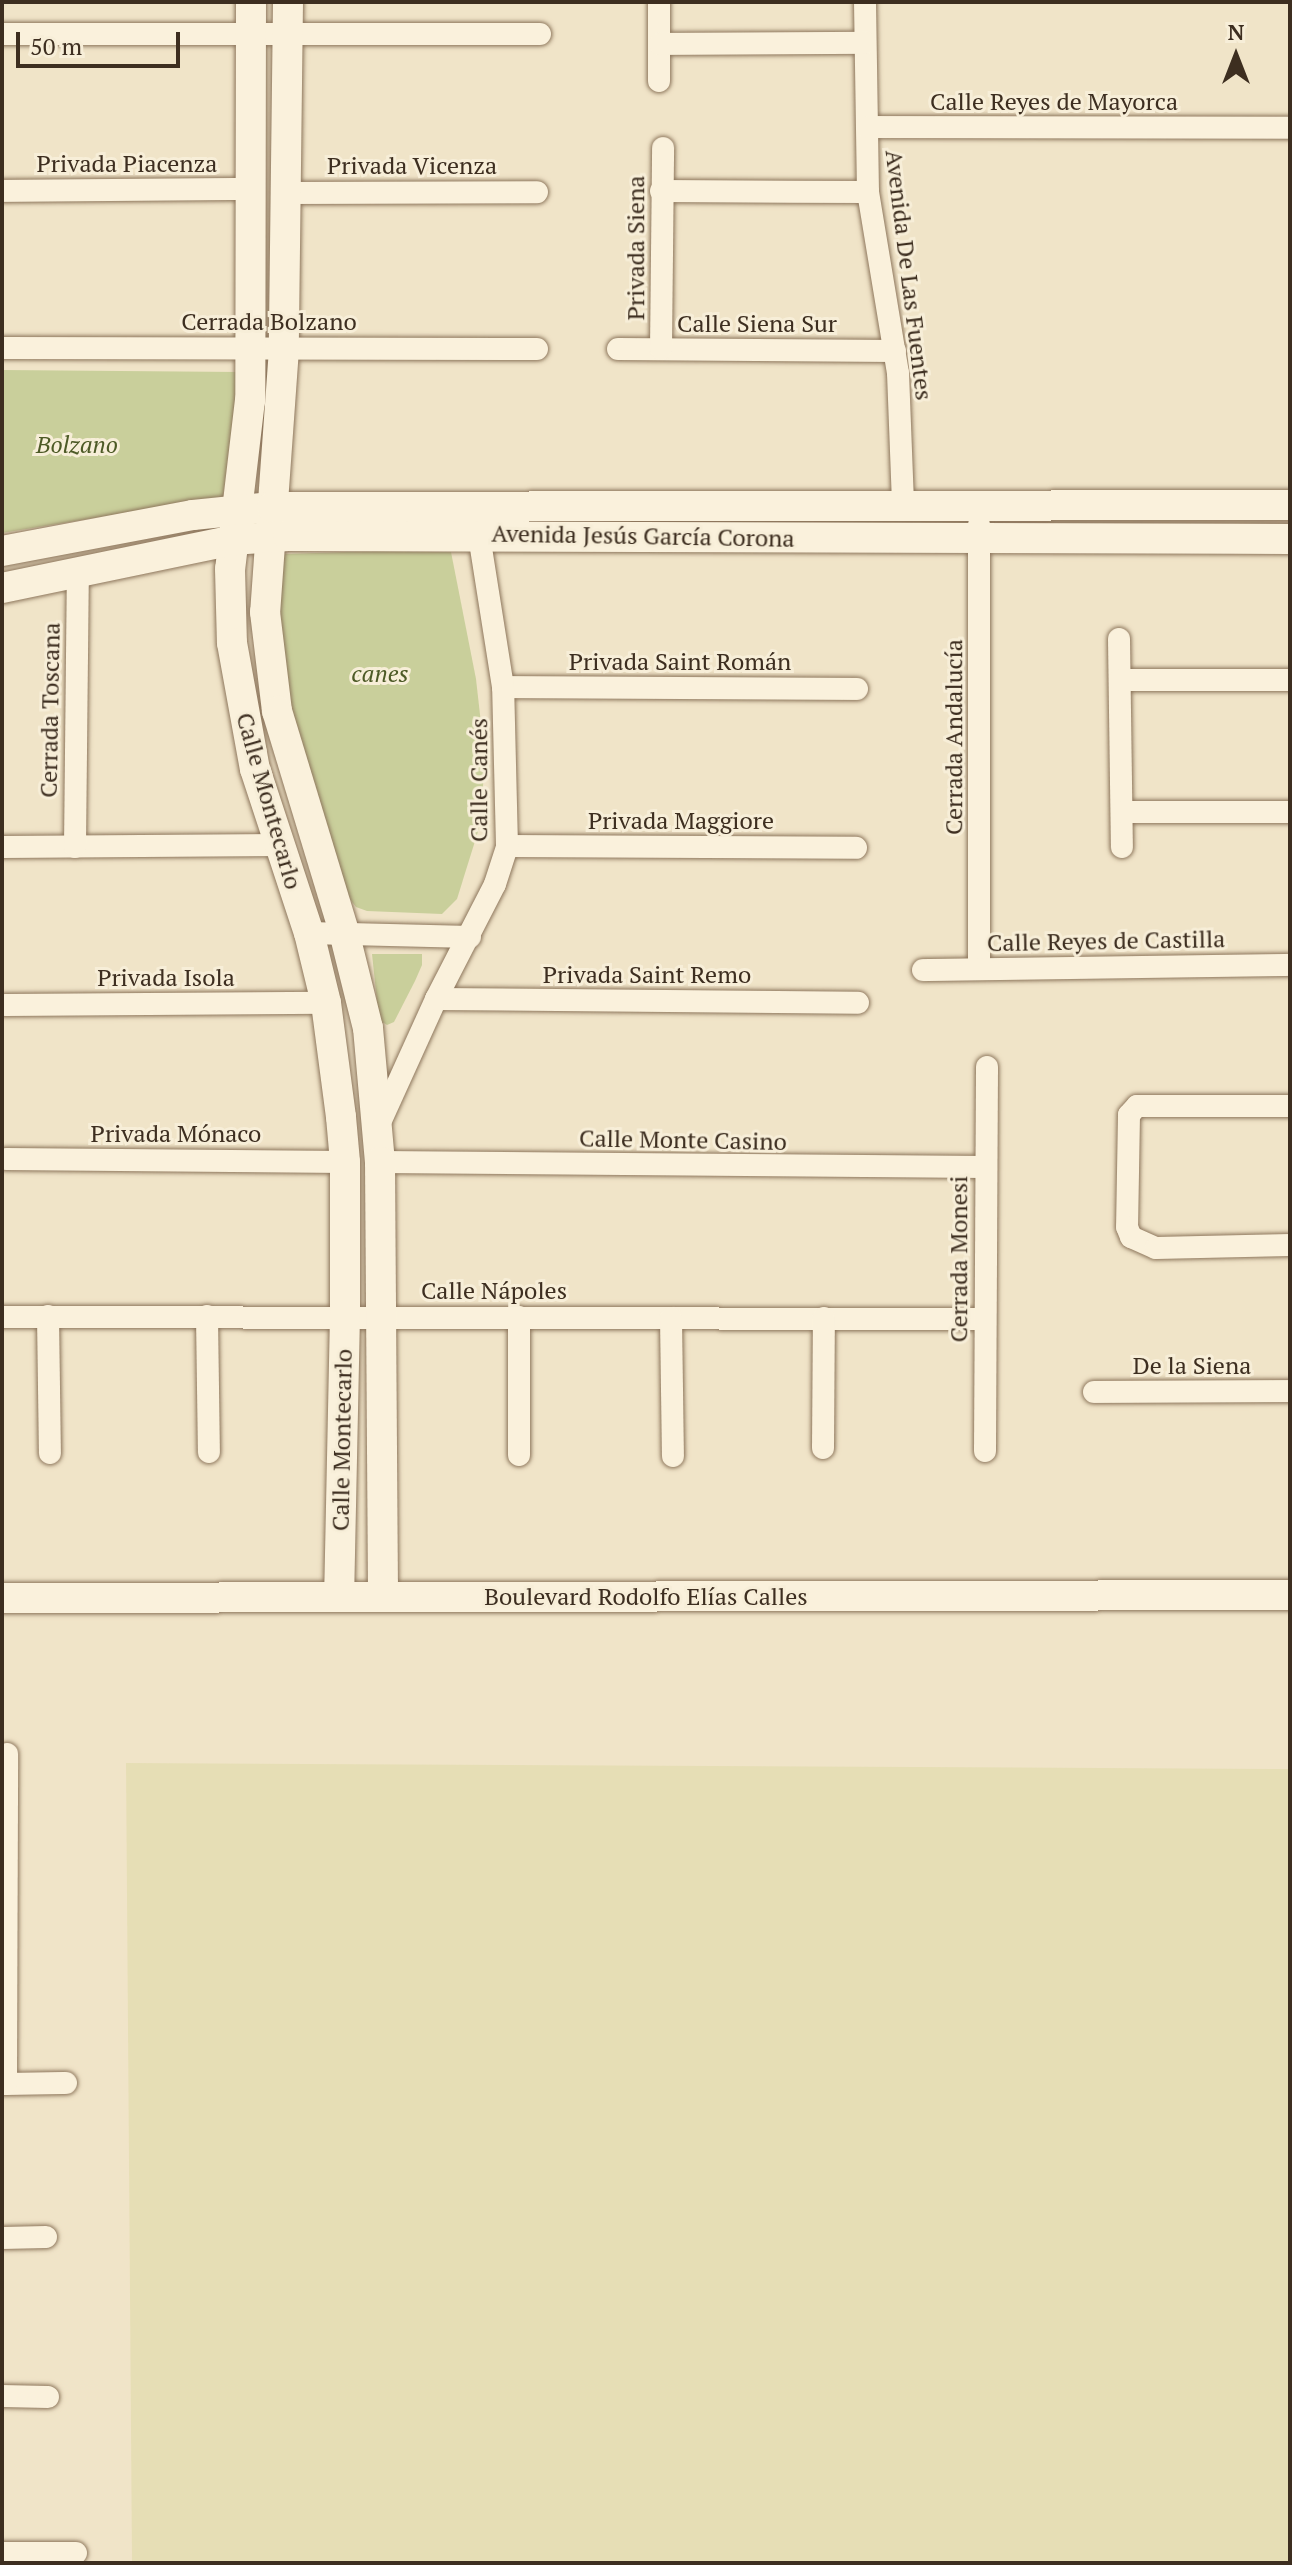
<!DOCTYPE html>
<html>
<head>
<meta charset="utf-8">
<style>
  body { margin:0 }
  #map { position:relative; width:1292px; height:2565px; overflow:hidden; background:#f0e4c8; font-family:"PT Serif",serif }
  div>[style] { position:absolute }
  .farmland>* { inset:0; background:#e6deb5 }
  .green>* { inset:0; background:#c9cf9b }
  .roads { filter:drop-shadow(0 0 2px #8d765c) drop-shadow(0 0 2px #8d765c) }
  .street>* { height:22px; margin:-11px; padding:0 11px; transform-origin:11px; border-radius:11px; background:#faf1dc }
  .secondary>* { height:30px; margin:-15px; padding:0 15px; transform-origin:15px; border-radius:15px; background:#faf1dc }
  span { translate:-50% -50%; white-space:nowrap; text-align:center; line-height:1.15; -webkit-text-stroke:6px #f7eed8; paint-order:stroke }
  .street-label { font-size:24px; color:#3d2e20 }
  .park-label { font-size:24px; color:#4d5a26; font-style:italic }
  .frame { position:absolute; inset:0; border:4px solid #3d2e20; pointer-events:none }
  .north { position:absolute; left:1196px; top:16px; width:80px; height:80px; -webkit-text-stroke:6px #f7eed8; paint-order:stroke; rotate:0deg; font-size:22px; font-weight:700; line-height:32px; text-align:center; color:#3d2e20 }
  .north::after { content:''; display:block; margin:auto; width:28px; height:36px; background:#3d2e20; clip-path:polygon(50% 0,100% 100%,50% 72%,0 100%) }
  .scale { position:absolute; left:16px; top:32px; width:164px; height:36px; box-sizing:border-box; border:4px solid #3d2e20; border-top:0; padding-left:10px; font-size:24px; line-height:28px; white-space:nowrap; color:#3d2e20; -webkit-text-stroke:6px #f7eed8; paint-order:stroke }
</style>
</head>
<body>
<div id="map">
  <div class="farmland">
    <div style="clip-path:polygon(126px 1763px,1290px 1769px,1290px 2563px,132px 2563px)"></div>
  </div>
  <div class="green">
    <div style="clip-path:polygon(2px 370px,239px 372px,223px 497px,2px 533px)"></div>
    <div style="clip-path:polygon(378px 551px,451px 552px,476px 679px,485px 759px,480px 825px,457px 899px,442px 914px,367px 911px,356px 907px,349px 898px,307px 780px,286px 681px,280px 629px,280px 560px,285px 554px)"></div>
    <div style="clip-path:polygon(372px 954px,422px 954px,422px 965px,415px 981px,394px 1022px,387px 1025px,379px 1020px)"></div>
  </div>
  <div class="roads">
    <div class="street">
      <div style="left:659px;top:2px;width:79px;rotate:90deg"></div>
      <div style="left:865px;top:2px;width:190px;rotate:89.1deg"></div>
      <div style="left:868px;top:192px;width:183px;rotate:80.6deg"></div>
      <div style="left:898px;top:373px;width:133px;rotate:87.8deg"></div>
      <div style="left:2px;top:34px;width:538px"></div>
      <div style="left:660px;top:44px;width:205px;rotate:-0.3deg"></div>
      <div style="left:867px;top:127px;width:423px;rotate:0.1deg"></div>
      <div style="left:2px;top:191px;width:249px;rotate:-0.5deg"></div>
      <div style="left:661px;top:191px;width:207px;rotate:0.3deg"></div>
      <div style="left:288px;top:193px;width:249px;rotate:-0.2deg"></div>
      <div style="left:2px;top:348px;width:535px;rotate:0.11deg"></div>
      <div style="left:618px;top:349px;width:277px;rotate:0.4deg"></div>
      <div style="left:661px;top:349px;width:201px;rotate:-89.4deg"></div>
      <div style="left:979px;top:525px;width:443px;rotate:90deg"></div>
      <div style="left:1119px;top:639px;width:208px;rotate:89.2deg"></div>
      <div style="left:1120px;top:680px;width:170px"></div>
      <div style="left:503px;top:687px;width:354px;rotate:0.3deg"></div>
      <div style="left:1122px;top:812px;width:168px"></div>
      <div style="left:507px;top:846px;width:349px;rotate:0.3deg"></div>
      <div style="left:2px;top:847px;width:279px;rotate:-0.4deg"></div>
      <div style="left:75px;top:847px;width:273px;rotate:-89.4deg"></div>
      <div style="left:309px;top:933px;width:161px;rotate:1.4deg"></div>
      <div style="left:923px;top:970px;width:367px;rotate:-0.8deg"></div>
      <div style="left:436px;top:999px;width:422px;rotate:0.5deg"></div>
      <div style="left:5px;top:1005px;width:321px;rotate:-0.4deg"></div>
      <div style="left:1290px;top:1106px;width:153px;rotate:180deg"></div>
      <div style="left:1137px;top:1106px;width:12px;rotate:132deg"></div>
      <div style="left:1129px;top:1115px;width:112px;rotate:91deg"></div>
      <div style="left:1127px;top:1227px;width:11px;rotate:68deg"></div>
      <div style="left:1131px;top:1237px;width:27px;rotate:24deg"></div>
      <div style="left:1156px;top:1248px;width:134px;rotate:-1.3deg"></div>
      <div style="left:378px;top:1127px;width:141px;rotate:-65.6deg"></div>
      <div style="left:436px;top:999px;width:129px;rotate:-62.8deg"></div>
      <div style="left:495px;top:884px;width:40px;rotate:-72deg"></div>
      <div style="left:507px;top:846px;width:159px;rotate:-91.4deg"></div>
      <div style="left:503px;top:687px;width:166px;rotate:-99deg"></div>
      <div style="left:6px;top:1159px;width:339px;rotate:0.5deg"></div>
      <div style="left:380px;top:1162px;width:605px;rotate:0.47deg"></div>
      <div style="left:48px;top:1316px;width:137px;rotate:89.2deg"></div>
      <div style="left:207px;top:1316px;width:136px;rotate:89.2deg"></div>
      <div style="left:2px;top:1317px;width:983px;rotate:0.12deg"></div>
      <div style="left:519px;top:1317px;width:138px;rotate:90deg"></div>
      <div style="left:671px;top:1318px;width:138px;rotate:89.2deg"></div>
      <div style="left:1094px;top:1392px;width:196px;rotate:-0.3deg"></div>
      <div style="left:823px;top:1448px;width:130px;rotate:-89.6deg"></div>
      <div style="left:985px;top:1451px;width:384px;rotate:-89.7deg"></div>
      <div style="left:2px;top:2084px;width:64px;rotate:-0.9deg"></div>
      <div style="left:6px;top:2084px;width:330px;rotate:-89.8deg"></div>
      <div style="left:2px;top:2238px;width:44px;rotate:-1.3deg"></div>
      <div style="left:2px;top:2396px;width:46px;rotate:1.2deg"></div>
      <div style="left:2px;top:2553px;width:74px"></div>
    </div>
    <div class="secondary">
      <div style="left:251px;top:2px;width:398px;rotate:90.1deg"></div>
      <div style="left:250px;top:400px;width:170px;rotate:96.7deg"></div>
      <div style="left:230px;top:569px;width:74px;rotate:88.5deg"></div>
      <div style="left:232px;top:643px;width:128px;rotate:79.7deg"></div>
      <div style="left:255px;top:769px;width:173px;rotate:71.8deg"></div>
      <div style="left:309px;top:933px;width:72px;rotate:76.3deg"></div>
      <div style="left:326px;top:1003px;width:115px;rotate:82.5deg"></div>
      <div style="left:341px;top:1117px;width:45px;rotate:84.9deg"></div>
      <div style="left:345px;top:1162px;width:153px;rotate:90deg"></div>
      <div style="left:345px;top:1315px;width:282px;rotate:91.2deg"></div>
      <div style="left:288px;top:2px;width:347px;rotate:90.7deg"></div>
      <div style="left:284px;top:349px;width:264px;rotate:94.1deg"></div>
      <div style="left:265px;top:612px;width:100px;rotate:83.1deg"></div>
      <div style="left:277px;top:711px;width:231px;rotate:73.1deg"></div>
      <div style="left:344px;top:932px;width:99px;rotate:76deg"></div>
      <div style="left:368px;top:1028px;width:135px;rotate:84.9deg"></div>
      <div style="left:380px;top:1162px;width:434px;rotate:89.6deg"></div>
      <div style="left:2px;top:551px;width:194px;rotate:-10.7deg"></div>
      <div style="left:193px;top:515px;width:79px;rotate:-5.8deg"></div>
      <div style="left:272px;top:507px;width:1018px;rotate:-0.11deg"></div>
      <div style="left:2px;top:588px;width:236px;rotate:-11.7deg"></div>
      <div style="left:233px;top:540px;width:55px;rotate:-4.2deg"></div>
      <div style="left:288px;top:536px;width:1002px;rotate:0.17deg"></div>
      <div style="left:2px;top:1598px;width:1288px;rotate:-0.13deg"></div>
    </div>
  </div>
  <div class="street-label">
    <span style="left:1054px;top:102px">Calle Reyes de Mayorca</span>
    <span style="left:127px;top:164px">Privada Piacenza</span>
    <span style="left:412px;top:166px">Privada Vicenza</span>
    <span style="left:636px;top:248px;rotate:-90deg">Privada Siena</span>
    <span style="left:909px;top:275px;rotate:83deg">Avenida De Las Fuentes</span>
    <span style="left:269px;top:322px">Cerrada Bolzano</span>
    <span style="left:757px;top:324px">Calle Siena Sur</span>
    <span style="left:643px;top:536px;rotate:1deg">Avenida Jesús García Corona</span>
    <span style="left:680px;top:662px">Privada Saint Román</span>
    <span style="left:50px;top:710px;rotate:-89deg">Cerrada Toscana</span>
    <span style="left:954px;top:737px;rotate:-90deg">Cerrada Andalucía</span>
    <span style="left:479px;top:780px;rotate:-90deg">Calle Canés</span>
    <span style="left:269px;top:801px;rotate:74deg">Calle Montecarlo</span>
    <span style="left:681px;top:821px">Privada Maggiore</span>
    <span style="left:1106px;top:941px;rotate:-1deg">Calle Reyes de Castilla</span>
    <span style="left:647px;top:975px">Privada Saint Remo</span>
    <span style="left:166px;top:978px">Privada Isola</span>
    <span style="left:176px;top:1134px">Privada Mónaco</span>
    <span style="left:683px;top:1140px;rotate:1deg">Calle Monte Casino</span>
    <span style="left:959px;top:1259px;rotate:-90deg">Cerrada Monesi</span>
    <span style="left:494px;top:1291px">Calle Nápoles</span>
    <span style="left:1192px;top:1366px">De la Siena</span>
    <span style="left:342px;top:1440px;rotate:-89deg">Calle Montecarlo</span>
    <span style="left:646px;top:1597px">Boulevard Rodolfo Elías Calles</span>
  </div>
  <div class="park-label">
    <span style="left:77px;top:445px">Bolzano</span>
    <span style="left:380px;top:674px">canes</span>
  </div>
  <div class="frame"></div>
  <div class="north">N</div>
  <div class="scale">50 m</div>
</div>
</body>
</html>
